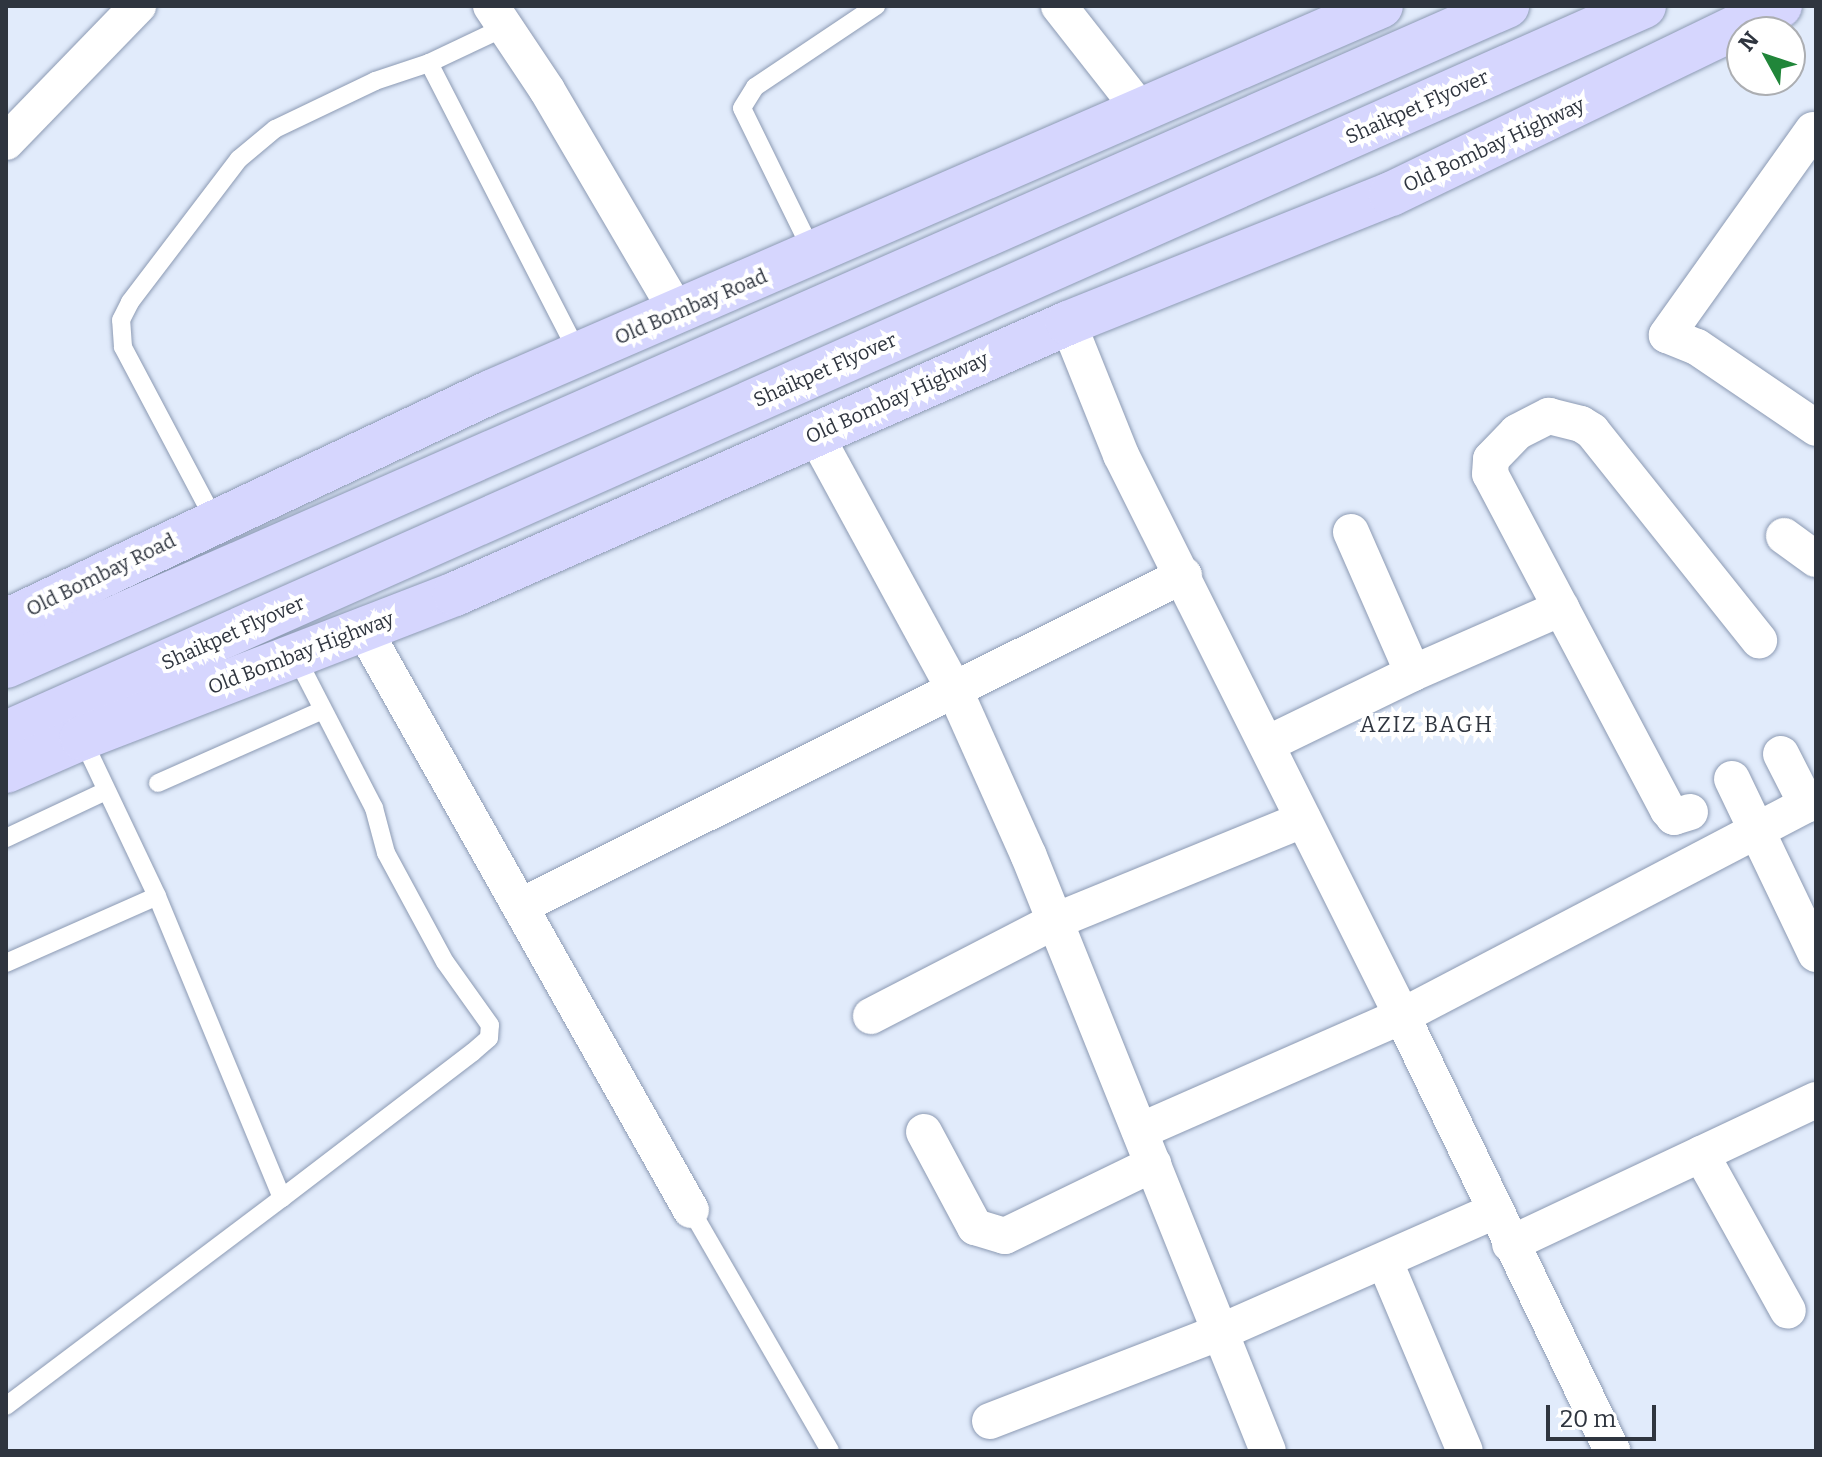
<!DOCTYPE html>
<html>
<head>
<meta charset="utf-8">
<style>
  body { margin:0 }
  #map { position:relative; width:1822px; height:1457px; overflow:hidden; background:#e1ebfb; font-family:Bitter,serif }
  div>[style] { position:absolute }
  .roads { filter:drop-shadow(0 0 2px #8c9ab3) drop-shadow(0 0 2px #8c9ab3) }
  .lane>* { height:18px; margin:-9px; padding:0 9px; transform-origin:9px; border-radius:9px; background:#fff }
  .street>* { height:36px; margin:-18px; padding:0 18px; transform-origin:18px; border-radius:18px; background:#fff }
  .primary>* { height:44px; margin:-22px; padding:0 22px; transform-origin:22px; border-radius:22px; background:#d6d6fe }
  span { translate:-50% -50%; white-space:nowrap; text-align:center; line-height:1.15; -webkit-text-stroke:8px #fff; paint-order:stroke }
  .street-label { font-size:20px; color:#2f353f }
  .neighbourhood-label { font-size:22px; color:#2f353f; letter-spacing:2px }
  .frame { position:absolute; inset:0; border:8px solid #2f353f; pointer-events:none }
  .north { position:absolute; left:1726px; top:16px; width:80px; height:80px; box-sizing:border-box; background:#fff; border:2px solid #acaeb2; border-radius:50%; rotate:310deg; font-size:22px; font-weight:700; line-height:32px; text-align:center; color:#2f353f }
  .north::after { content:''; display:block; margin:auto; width:28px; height:36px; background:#21863a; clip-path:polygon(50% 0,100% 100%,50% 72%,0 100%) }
  .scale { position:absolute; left:1546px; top:1405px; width:110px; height:36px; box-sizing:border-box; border:4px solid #2f353f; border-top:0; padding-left:10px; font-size:24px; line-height:28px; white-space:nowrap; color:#2f353f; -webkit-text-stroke:6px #fff; paint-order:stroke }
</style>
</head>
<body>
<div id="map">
  <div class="roads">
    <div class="lane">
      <div style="left:429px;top:63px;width:84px;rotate:-25.3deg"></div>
      <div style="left:813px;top:253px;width:161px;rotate:-116.1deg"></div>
      <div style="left:742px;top:108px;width:25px;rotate:-58deg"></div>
      <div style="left:755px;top:87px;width:146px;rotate:-33.8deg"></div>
      <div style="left:215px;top:521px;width:197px;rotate:-117.9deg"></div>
      <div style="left:123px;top:347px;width:27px;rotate:-94deg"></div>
      <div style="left:121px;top:320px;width:20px;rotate:-63deg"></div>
      <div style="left:130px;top:302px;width:180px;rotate:-52.7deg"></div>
      <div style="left:239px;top:159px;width:47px;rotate:-39.8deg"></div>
      <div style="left:275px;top:129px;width:111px;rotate:-25.6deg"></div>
      <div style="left:375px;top:81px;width:57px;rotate:-18.4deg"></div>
      <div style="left:429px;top:63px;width:328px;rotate:62.8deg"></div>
      <div style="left:158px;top:783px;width:180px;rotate:-23.9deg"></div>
      <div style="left:6px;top:838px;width:110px;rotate:-25.2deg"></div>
      <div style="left:6px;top:963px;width:165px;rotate:-23.9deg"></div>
      <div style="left:282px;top:1198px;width:240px;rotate:-37.4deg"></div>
      <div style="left:473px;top:1052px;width:21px;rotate:-41deg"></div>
      <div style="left:489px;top:1038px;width:13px;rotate:-86deg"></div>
      <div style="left:490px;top:1025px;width:77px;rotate:-125.5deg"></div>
      <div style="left:445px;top:962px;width:124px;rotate:-118.4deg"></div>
      <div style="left:386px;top:853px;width:47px;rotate:-104.9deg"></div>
      <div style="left:374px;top:808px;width:172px;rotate:-117.3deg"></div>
      <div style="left:691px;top:1210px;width:278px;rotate:60deg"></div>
      <div style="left:6px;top:1406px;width:346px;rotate:-37deg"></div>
      <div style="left:282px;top:1198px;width:327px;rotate:-112.5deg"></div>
      <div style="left:157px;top:896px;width:175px;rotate:-115.4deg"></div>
    </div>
    <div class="street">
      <div style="left:491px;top:6px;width:101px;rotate:56.3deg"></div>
      <div style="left:547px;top:90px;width:259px;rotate:59.6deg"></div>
      <div style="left:1059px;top:6px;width:135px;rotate:51.9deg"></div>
      <div style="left:1813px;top:130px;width:252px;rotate:125.5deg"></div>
      <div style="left:1667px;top:335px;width:32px;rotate:22deg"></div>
      <div style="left:1697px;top:347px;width:144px;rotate:34.2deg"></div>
      <div style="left:6px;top:142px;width:190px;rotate:-45.9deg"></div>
      <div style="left:1068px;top:323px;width:142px;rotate:68.1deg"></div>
      <div style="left:1121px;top:455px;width:627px;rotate:63.39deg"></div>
      <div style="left:1402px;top:1016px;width:483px;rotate:64.2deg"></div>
      <div style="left:815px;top:434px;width:293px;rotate:61.4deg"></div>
      <div style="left:955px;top:691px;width:179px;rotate:65.9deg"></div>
      <div style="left:1028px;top:854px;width:643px;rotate:68.1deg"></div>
      <div style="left:1351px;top:532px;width:154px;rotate:66.3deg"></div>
      <div style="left:1784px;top:536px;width:39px;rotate:36deg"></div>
      <div style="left:363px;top:628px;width:668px;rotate:60.6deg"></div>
      <div style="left:1267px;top:744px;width:162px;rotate:-25.9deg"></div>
      <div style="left:1413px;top:673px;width:162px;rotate:-23.7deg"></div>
      <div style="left:1781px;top:754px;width:57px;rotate:63deg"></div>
      <div style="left:1732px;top:779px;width:194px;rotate:64.4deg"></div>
      <div style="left:1690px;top:812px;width:17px;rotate:163deg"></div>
      <div style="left:1674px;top:817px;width:9px;rotate:-131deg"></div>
      <div style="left:1668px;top:810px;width:380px;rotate:-117.9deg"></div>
      <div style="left:1490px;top:474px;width:15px;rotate:-86deg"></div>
      <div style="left:1491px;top:459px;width:37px;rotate:-46deg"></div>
      <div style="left:1517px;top:432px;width:36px;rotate:-27deg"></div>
      <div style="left:1549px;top:416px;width:33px;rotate:14deg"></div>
      <div style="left:1581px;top:424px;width:13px;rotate:32deg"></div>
      <div style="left:1592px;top:431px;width:268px;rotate:51.4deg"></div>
      <div style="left:521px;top:906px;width:741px;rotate:-26.53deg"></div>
      <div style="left:871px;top:1016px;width:207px;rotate:-27.3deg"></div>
      <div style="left:1055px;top:921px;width:268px;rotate:-22.2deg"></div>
      <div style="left:1140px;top:1131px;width:286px;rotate:-23.7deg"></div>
      <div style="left:1402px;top:1016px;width:467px;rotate:-27.6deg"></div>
      <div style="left:924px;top:1132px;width:108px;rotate:61.8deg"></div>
      <div style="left:975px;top:1227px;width:31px;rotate:17deg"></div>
      <div style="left:1005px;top:1236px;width:165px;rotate:-25.9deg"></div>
      <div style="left:1701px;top:1154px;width:179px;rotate:61deg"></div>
      <div style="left:1510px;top:1244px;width:338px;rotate:-25.2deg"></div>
      <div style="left:1385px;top:1262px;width:205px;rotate:67.1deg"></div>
      <div style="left:990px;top:1421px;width:244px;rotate:-21.1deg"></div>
      <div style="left:1218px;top:1333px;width:303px;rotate:-23.8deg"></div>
    </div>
    <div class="primary">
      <div style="left:6px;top:621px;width:536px;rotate:-25.28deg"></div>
      <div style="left:491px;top:392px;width:970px;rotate:-23.45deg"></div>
      <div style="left:6px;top:666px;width:1640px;rotate:-23.74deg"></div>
      <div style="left:6px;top:733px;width:1792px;rotate:-23.93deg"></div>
      <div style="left:6px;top:771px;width:83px;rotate:-23.5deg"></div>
      <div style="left:82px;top:738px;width:400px;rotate:-21.1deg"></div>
      <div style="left:455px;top:594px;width:670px;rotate:-23.85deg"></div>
      <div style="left:1068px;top:323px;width:348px;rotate:-21.8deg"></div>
      <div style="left:1391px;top:194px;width:432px;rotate:-25.8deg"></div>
    </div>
  </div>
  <div class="street-label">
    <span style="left:1417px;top:107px;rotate:-24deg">Shaikpet Flyover</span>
    <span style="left:1494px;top:145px;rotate:-25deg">Old Bombay Highway</span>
    <span style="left:691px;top:307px;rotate:-23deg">Old Bombay Road</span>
    <span style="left:825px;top:370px;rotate:-24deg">Shaikpet Flyover</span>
    <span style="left:897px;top:398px;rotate:-24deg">Old Bombay Highway</span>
    <span style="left:101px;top:575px;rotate:-26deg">Old Bombay Road</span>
    <span style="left:233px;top:633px;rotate:-24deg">Shaikpet Flyover</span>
    <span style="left:301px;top:653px;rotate:-21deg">Old Bombay Highway</span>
  </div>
  <div class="neighbourhood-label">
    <span style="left:1427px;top:725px">AZIZ BAGH</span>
  </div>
  <div class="frame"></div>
  <div class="north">N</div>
  <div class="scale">20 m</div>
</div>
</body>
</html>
